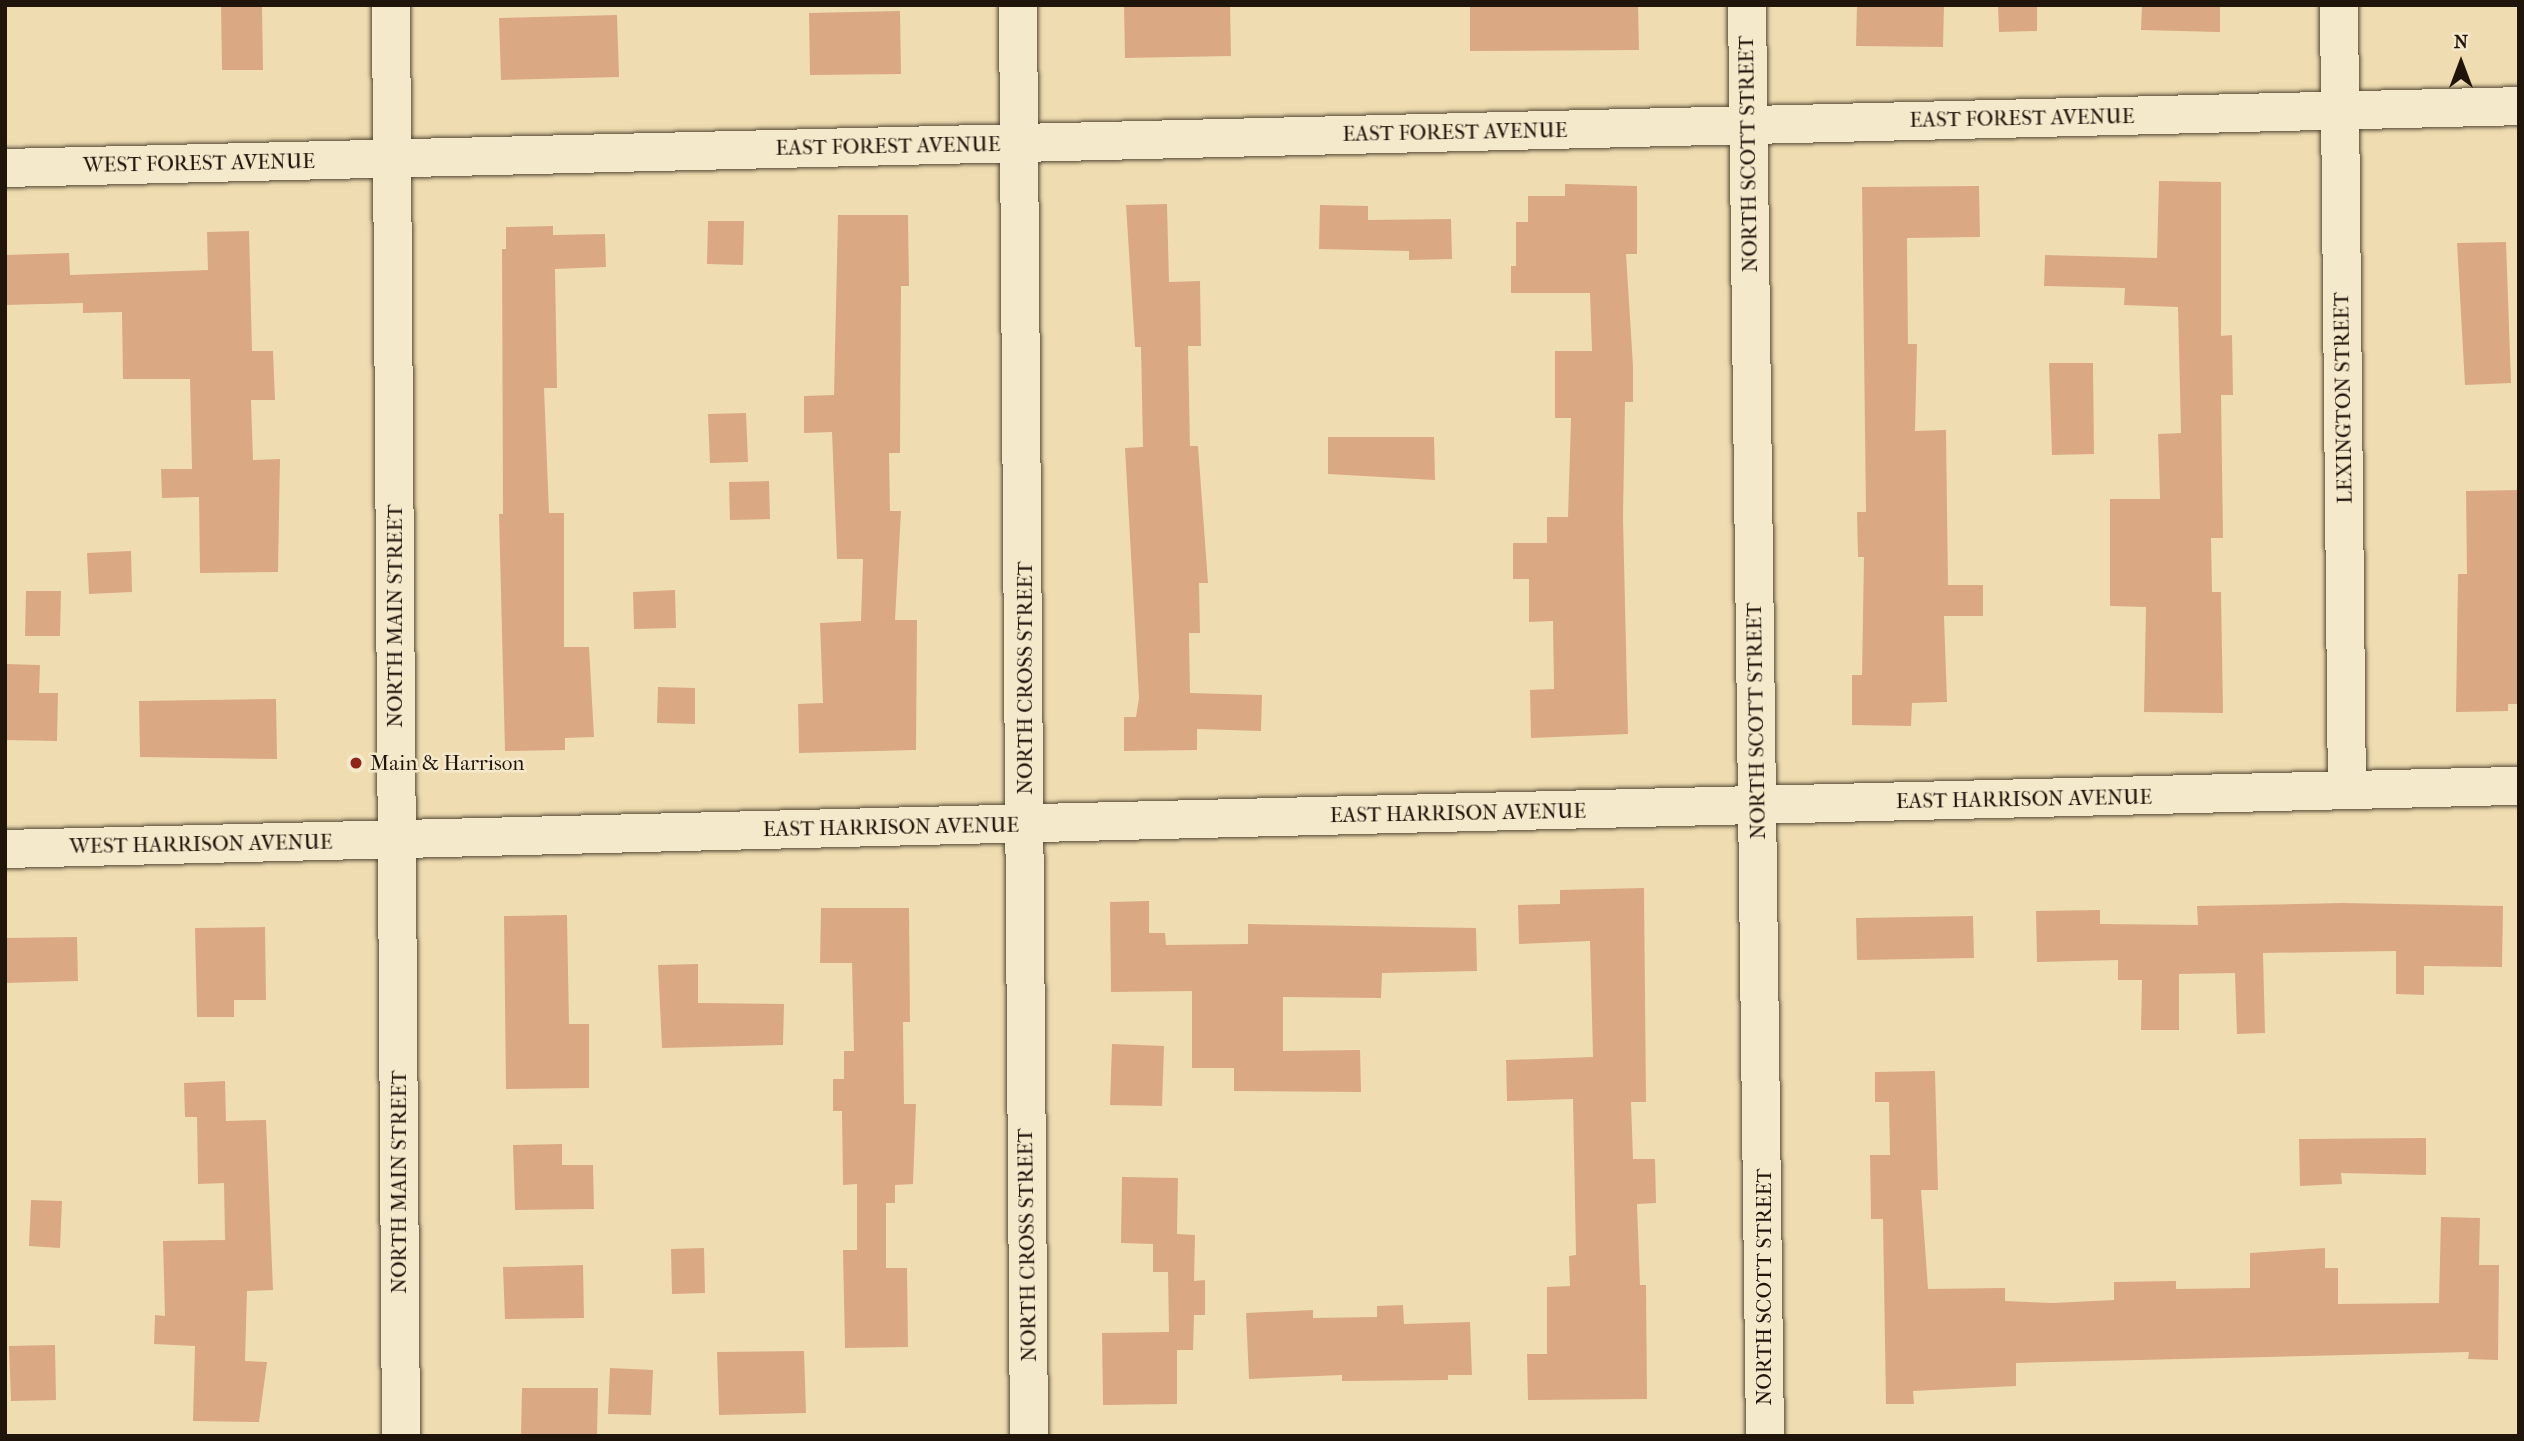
<!DOCTYPE html>
<html>
<head>
<meta charset="utf-8">
<style>
  body { margin:0 }
  #map { position:relative; width:2524px; height:1441px; overflow:hidden; background:#efddb1; font-family:"IM FELL French Canon",serif }
  div>[style] { position:absolute }
  .building>* { inset:0; background:#dba884 }
  .roads { filter:drop-shadow(0 0 2px #544734) drop-shadow(0 0 2px #544734) }
  .minor>* { height:38px; margin:-19px; padding:0 19px; transform-origin:19px; border-radius:19px; background:#f5e9cc }
  .dots>* { width:19px; height:19px; translate:-50% -50%; box-sizing:border-box; border:4px solid #f5e9cc; border-radius:50% }
  span { translate:-50% -50%; white-space:nowrap; text-align:center; line-height:1.15; -webkit-text-stroke:5px #f5e9cc; paint-order:stroke }
  .street-label { font-size:21px; color:#20150b }
  .poi-label { font-size:21px; color:#20150b }
  .left { translate:0 -50%; text-align:left }
  .frame { position:absolute; inset:0; border:7px solid #20150b; pointer-events:none }
  .north { position:absolute; left:2426px; top:28px; width:70px; height:70px; -webkit-text-stroke:5px #f5e9cc; paint-order:stroke; rotate:0deg; font-size:19px; font-weight:700; line-height:28px; text-align:center; color:#20150b }
  .north::after { content:''; display:block; margin:auto; width:24px; height:32px; background:#20150b; clip-path:polygon(50% 0,100% 100%,50% 72%,0 100%) }
</style>
</head>
<body>
<div id="map">
  <div class="building">
    <div style="clip-path:polygon(221px 5px,262px 5px,263px 70px,222px 70px)"></div>
    <div style="clip-path:polygon(1141px 5px,1230px 5px,1231px 56px,1125px 58px,1124px 6px)"></div>
    <div style="clip-path:polygon(1470px 5px,1638px 5px,1639px 50px,1470px 51px)"></div>
    <div style="clip-path:polygon(1857px 5px,1944px 5px,1943px 47px,1856px 46px)"></div>
    <div style="clip-path:polygon(1998px 5px,2037px 5px,2037px 31px,1999px 32px)"></div>
    <div style="clip-path:polygon(2142px 5px,2220px 5px,2220px 32px,2141px 30px)"></div>
    <div style="clip-path:polygon(900px 11px,901px 74px,810px 75px,809px 13px)"></div>
    <div style="clip-path:polygon(617px 15px,619px 77px,501px 80px,499px 18px)"></div>
    <div style="clip-path:polygon(2159px 181px,2221px 182px,2221px 336px,2232px 335px,2233px 395px,2221px 395px,2223px 538px,2211px 538px,2212px 592px,2221px 592px,2223px 713px,2144px 712px,2146px 607px,2110px 606px,2110px 499px,2160px 499px,2158px 434px,2181px 433px,2178px 307px,2124px 305px,2125px 288px,2044px 286px,2045px 255px,2157px 258px)"></div>
    <div style="clip-path:polygon(1565px 184px,1637px 186px,1637px 254px,1626px 254px,1633px 366px,1633px 402px,1625px 402px,1623px 518px,1628px 734px,1531px 738px,1530px 690px,1554px 689px,1553px 621px,1529px 622px,1529px 579px,1513px 579px,1513px 543px,1547px 543px,1547px 517px,1568px 517px,1571px 418px,1555px 418px,1555px 351px,1592px 351px,1590px 293px,1511px 293px,1511px 266px,1516px 266px,1516px 222px,1528px 222px,1528px 196px,1565px 196px)"></div>
    <div style="clip-path:polygon(1979px 186px,1980px 237px,1907px 238px,1908px 344px,1917px 344px,1915px 431px,1946px 430px,1948px 585px,1983px 585px,1983px 616px,1944px 616px,1947px 702px,1912px 703px,1911px 726px,1852px 725px,1852px 675px,1862px 675px,1864px 557px,1858px 557px,1857px 512px,1866px 512px,1862px 187px)"></div>
    <div style="clip-path:polygon(1167px 204px,1169px 282px,1200px 281px,1201px 346px,1188px 346px,1190px 446px,1198px 446px,1208px 583px,1199px 583px,1200px 633px,1189px 633px,1190px 693px,1262px 695px,1261px 731px,1197px 729px,1197px 750px,1124px 751px,1124px 717px,1136px 717px,1139px 698px,1125px 448px,1143px 447px,1141px 347px,1135px 347px,1126px 205px)"></div>
    <div style="clip-path:polygon(1320px 205px,1368px 206px,1368px 220px,1451px 219px,1452px 259px,1409px 260px,1409px 251px,1319px 249px)"></div>
    <div style="clip-path:polygon(838px 215px,908px 215px,909px 286px,901px 286px,900px 453px,889px 453px,890px 511px,901px 511px,895px 620px,917px 620px,916px 750px,799px 753px,798px 704px,823px 703px,820px 623px,861px 621px,863px 559px,837px 559px,832px 432px,804px 433px,804px 396px,834px 395px)"></div>
    <div style="clip-path:polygon(708px 221px,744px 221px,743px 265px,707px 264px)"></div>
    <div style="clip-path:polygon(553px 226px,553px 235px,605px 234px,606px 267px,555px 269px,557px 388px,544px 388px,549px 513px,564px 513px,564px 647px,589px 647px,594px 737px,565px 738px,565px 750px,505px 751px,499px 514px,503px 514px,502px 249px,506px 249px,506px 227px)"></div>
    <div style="clip-path:polygon(249px 231px,252px 351px,273px 351px,275px 400px,251px 400px,253px 460px,280px 459px,278px 572px,200px 573px,199px 497px,162px 498px,161px 469px,192px 469px,190px 379px,123px 379px,122px 312px,83px 313px,83px 303px,5px 305px,5px 255px,69px 253px,70px 275px,208px 270px,207px 232px)"></div>
    <div style="clip-path:polygon(2506px 242px,2511px 383px,2465px 385px,2457px 243px)"></div>
    <div style="clip-path:polygon(2049px 363px,2093px 363px,2094px 454px,2052px 455px)"></div>
    <div style="clip-path:polygon(746px 413px,748px 462px,710px 463px,708px 414px)"></div>
    <div style="clip-path:polygon(1328px 437px,1434px 437px,1435px 480px,1328px 474px)"></div>
    <div style="clip-path:polygon(769px 481px,770px 519px,730px 520px,729px 482px)"></div>
    <div style="clip-path:polygon(2519px 490px,2519px 704px,2508px 704px,2508px 711px,2456px 712px,2458px 574px,2467px 574px,2466px 491px)"></div>
    <div style="clip-path:polygon(131px 551px,132px 592px,89px 594px,87px 553px)"></div>
    <div style="clip-path:polygon(675px 590px,676px 628px,634px 629px,633px 592px)"></div>
    <div style="clip-path:polygon(26px 591px,61px 591px,60px 636px,25px 636px)"></div>
    <div style="clip-path:polygon(5px 664px,40px 665px,39px 693px,58px 693px,57px 741px,5px 740px)"></div>
    <div style="clip-path:polygon(658px 687px,695px 688px,695px 724px,657px 723px)"></div>
    <div style="clip-path:polygon(276px 699px,277px 759px,140px 757px,139px 701px)"></div>
    <div style="clip-path:polygon(1644px 888px,1646px 1102px,1631px 1102px,1633px 1159px,1655px 1159px,1656px 1203px,1637px 1204px,1640px 1285px,1646px 1285px,1647px 1399px,1528px 1400px,1527px 1354px,1547px 1354px,1547px 1287px,1570px 1286px,1569px 1256px,1576px 1255px,1573px 1099px,1507px 1101px,1506px 1060px,1593px 1057px,1590px 941px,1519px 944px,1518px 905px,1560px 904px,1560px 890px)"></div>
    <div style="clip-path:polygon(1149px 901px,1149px 933px,1165px 933px,1166px 945px,1248px 944px,1248px 924px,1476px 928px,1477px 971px,1382px 973px,1381px 998px,1283px 997px,1283px 1051px,1360px 1050px,1361px 1092px,1234px 1091px,1234px 1068px,1192px 1068px,1192px 991px,1111px 992px,1110px 902px)"></div>
    <div style="clip-path:polygon(2343px 903px,2503px 906px,2502px 967px,2424px 966px,2424px 995px,2396px 994px,2396px 951px,2263px 953px,2265px 1033px,2237px 1034px,2235px 973px,2179px 974px,2179px 1030px,2141px 1030px,2142px 980px,2118px 980px,2118px 960px,2037px 962px,2036px 911px,2100px 910px,2100px 924px,2198px 925px,2197px 906px)"></div>
    <div style="clip-path:polygon(821px 908px,909px 908px,910px 1022px,903px 1022px,904px 1104px,916px 1104px,913px 1184px,895px 1185px,895px 1203px,886px 1203px,886px 1268px,907px 1268px,908px 1347px,845px 1348px,843px 1250px,857px 1250px,857px 1184px,843px 1185px,842px 1111px,833px 1111px,833px 1079px,844px 1079px,844px 1051px,854px 1051px,852px 963px,820px 963px)"></div>
    <div style="clip-path:polygon(567px 915px,569px 1024px,589px 1024px,589px 1088px,506px 1089px,504px 916px)"></div>
    <div style="clip-path:polygon(1973px 916px,1974px 958px,1857px 960px,1856px 918px)"></div>
    <div style="clip-path:polygon(265px 927px,266px 1000px,234px 1000px,234px 1017px,197px 1017px,195px 928px)"></div>
    <div style="clip-path:polygon(77px 937px,78px 981px,5px 983px,5px 938px)"></div>
    <div style="clip-path:polygon(698px 964px,698px 1003px,784px 1004px,783px 1045px,662px 1048px,658px 965px)"></div>
    <div style="clip-path:polygon(1112px 1044px,1164px 1046px,1162px 1106px,1110px 1105px)"></div>
    <div style="clip-path:polygon(1935px 1071px,1938px 1190px,1921px 1190px,1928px 1289px,2005px 1288px,2005px 1301px,2053px 1303px,2114px 1300px,2114px 1282px,2176px 1281px,2176px 1289px,2250px 1288px,2250px 1253px,2325px 1248px,2325px 1268px,2338px 1268px,2338px 1304px,2439px 1303px,2441px 1217px,2480px 1218px,2479px 1265px,2499px 1265px,2498px 1360px,2468px 1359px,2469px 1352px,2016px 1363px,2016px 1386px,1913px 1391px,1914px 1404px,1886px 1404px,1883px 1219px,1871px 1219px,1870px 1155px,1890px 1155px,1889px 1102px,1875px 1102px,1875px 1072px)"></div>
    <div style="clip-path:polygon(225px 1081px,226px 1121px,266px 1120px,273px 1290px,247px 1291px,245px 1361px,267px 1362px,259px 1422px,193px 1421px,195px 1346px,154px 1344px,155px 1315px,165px 1316px,163px 1241px,225px 1240px,224px 1183px,198px 1184px,197px 1117px,185px 1117px,184px 1083px)"></div>
    <div style="clip-path:polygon(2426px 1138px,2426px 1175px,2341px 1173px,2342px 1184px,2300px 1186px,2299px 1139px)"></div>
    <div style="clip-path:polygon(562px 1144px,562px 1165px,593px 1165px,594px 1209px,515px 1210px,513px 1145px)"></div>
    <div style="clip-path:polygon(1122px 1177px,1178px 1178px,1177px 1234px,1195px 1235px,1194px 1281px,1205px 1280px,1205px 1315px,1194px 1315px,1193px 1350px,1177px 1350px,1177px 1404px,1103px 1405px,1102px 1333px,1169px 1332px,1168px 1272px,1153px 1272px,1153px 1244px,1121px 1243px)"></div>
    <div style="clip-path:polygon(31px 1200px,62px 1201px,60px 1248px,29px 1246px)"></div>
    <div style="clip-path:polygon(704px 1248px,705px 1293px,672px 1294px,671px 1249px)"></div>
    <div style="clip-path:polygon(583px 1265px,584px 1318px,505px 1319px,503px 1267px)"></div>
    <div style="clip-path:polygon(1403px 1305px,1404px 1324px,1470px 1322px,1472px 1375px,1448px 1375px,1448px 1380px,1342px 1381px,1342px 1375px,1249px 1379px,1246px 1313px,1313px 1310px,1313px 1318px,1377px 1317px,1377px 1306px)"></div>
    <div style="clip-path:polygon(55px 1345px,56px 1400px,11px 1401px,9px 1346px)"></div>
    <div style="clip-path:polygon(804px 1351px,806px 1413px,719px 1415px,717px 1352px)"></div>
    <div style="clip-path:polygon(610px 1368px,653px 1370px,651px 1415px,608px 1414px)"></div>
    <div style="clip-path:polygon(522px 1388px,598px 1388px,597px 1436px,521px 1436px)"></div>
  </div>
  <div class="roads">
    <div class="minor">
      <div style="left:391px;top:5px;width:1431px;rotate:89.6deg"></div>
      <div style="left:1018px;top:5px;width:1431px;rotate:89.56deg"></div>
      <div style="left:1747px;top:5px;width:1431px;rotate:89.28deg"></div>
      <div style="left:2339px;top:5px;width:785px;rotate:89.42deg"></div>
      <div style="left:5px;top:168px;width:2515px;rotate:-1.41deg"></div>
      <div style="left:5px;top:849px;width:2515px;rotate:-1.44deg"></div>
    </div>
  </div>
  <div class="dots">
    <div style="left:356px;top:763px;background:#8f2418"></div>
  </div>
  <div class="street-label">
    <span style="left:2022px;top:118px;rotate:-1deg">EAST FOREST AVENUE</span>
    <span style="left:1455px;top:132px;rotate:-1deg">EAST FOREST AVENUE</span>
    <span style="left:888px;top:146px;rotate:-1deg">EAST FOREST AVENUE</span>
    <span style="left:1748px;top:154px;rotate:-91deg">NORTH SCOTT STREET</span>
    <span style="left:199px;top:163px;rotate:-1deg">WEST FOREST AVENUE</span>
    <span style="left:2343px;top:398px;rotate:-91deg">LEXINGTON STREET</span>
    <span style="left:395px;top:616px;rotate:-90deg">NORTH MAIN STREET</span>
    <span style="left:1025px;top:678px;rotate:-90deg">NORTH CROSS STREET</span>
    <span style="left:1756px;top:721px;rotate:-91deg">NORTH SCOTT STREET</span>
    <span style="left:2024px;top:799px;rotate:-1deg">EAST HARRISON AVENUE</span>
    <span style="left:1458px;top:813px;rotate:-1deg">EAST HARRISON AVENUE</span>
    <span style="left:891px;top:827px;rotate:-1deg">EAST HARRISON AVENUE</span>
    <span style="left:201px;top:844px;rotate:-1deg">WEST HARRISON AVENUE</span>
    <span style="left:399px;top:1182px;rotate:-90deg">NORTH MAIN STREET</span>
    <span style="left:1027px;top:1245px;rotate:-91deg">NORTH CROSS STREET</span>
    <span style="left:1764px;top:1287px;rotate:-90deg">NORTH SCOTT STREET</span>
  </div>
  <div class="poi-label">
    <span class="left" style="left:370px;top:763px">Main &amp; Harrison</span>
  </div>
  <div class="frame"></div>
  <div class="north">N</div>
</div>
</body>
</html>
